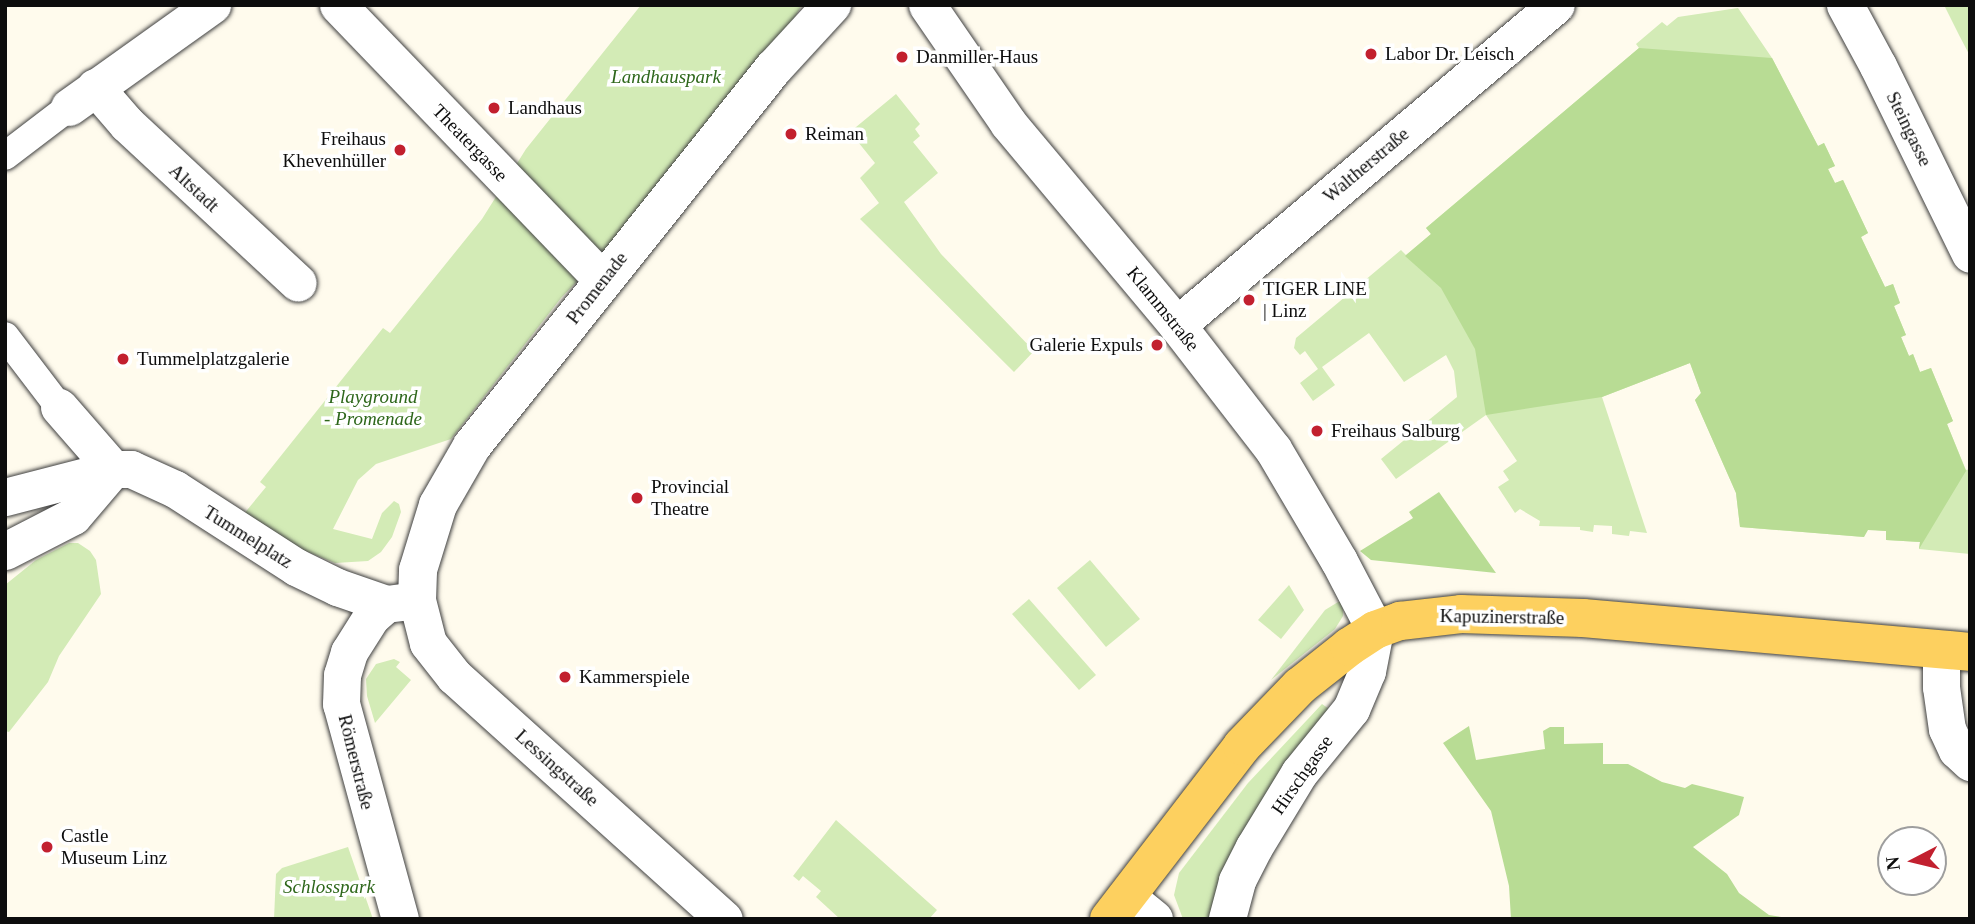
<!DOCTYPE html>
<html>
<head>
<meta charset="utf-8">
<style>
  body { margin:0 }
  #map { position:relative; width:1975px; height:924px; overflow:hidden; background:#fffbed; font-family:Georgia,serif }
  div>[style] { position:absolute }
  .green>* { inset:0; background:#d3ebb6 }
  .forest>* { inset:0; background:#b8dc94 }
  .roads { filter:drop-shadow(0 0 2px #404040) drop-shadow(0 0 2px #404040) }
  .pedestrian>* { height:28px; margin:-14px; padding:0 14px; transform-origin:14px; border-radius:14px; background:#fff }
  .minor>* { height:37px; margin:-18.5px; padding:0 18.5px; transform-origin:18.5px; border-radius:18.5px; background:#fff }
  .tertiary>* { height:38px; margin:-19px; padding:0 19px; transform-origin:19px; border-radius:19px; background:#fff }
  .primary>* { height:38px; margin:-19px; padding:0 19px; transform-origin:19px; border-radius:19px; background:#fdd05f }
  .dots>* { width:19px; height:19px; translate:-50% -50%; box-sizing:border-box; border:4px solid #fff; border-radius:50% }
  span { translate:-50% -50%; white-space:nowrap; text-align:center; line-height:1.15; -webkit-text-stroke:7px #fff; paint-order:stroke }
  .poi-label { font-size:19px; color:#0d0d0d }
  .left { translate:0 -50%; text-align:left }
  .right { translate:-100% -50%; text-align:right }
  .park-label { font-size:19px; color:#2e671b; font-style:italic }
  .street-label { font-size:19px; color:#0d0d0d }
  .frame { position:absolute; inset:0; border:7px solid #0d0d0d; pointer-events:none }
  .north { position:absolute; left:1877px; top:826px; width:70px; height:70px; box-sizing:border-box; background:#fff; border:2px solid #9e9e9e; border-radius:50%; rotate:263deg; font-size:19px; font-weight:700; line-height:28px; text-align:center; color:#0d0d0d }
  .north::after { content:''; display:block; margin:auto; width:24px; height:32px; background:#c2202f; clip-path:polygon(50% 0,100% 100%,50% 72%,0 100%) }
</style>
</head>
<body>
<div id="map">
  <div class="green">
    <div style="clip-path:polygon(641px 5px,802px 5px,792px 22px,615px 242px,561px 298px,451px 439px,376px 464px,358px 480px,333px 529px,372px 539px,382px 513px,394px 501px,399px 504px,401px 512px,392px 537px,381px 552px,368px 561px,335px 563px,298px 548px,243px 515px,266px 487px,260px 482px,383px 328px,390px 333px,482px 219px,526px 149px)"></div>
    <div style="clip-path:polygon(1944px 5px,1970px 5px,1970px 56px,1959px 35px)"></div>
    <div style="clip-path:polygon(1738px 8px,1772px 58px,1818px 146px,1824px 143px,1835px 166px,1828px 169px,1835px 183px,1843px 180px,1868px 233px,1861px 237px,1885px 287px,1893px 284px,1900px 303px,1894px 306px,1906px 335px,1901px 337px,1909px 356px,1913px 354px,1920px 372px,1931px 368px,1953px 421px,1947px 424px,1966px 470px,1970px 469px,1970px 554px,1919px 549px,1920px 542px,1886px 540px,1886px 531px,1865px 529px,1864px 537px,1740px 527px,1736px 493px,1695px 400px,1701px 393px,1690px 363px,1602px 397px,1647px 533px,1630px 531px,1629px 536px,1612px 534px,1612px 526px,1594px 525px,1593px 532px,1580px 530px,1580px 527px,1539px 526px,1540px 521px,1520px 509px,1515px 513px,1498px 487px,1509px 480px,1503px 471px,1517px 461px,1486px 415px,1396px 479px,1381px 459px,1457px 397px,1454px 371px,1446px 355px,1404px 382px,1369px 333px,1322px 367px,1335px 385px,1313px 401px,1300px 383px,1318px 369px,1305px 351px,1300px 355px,1294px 348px,1296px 338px,1401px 250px,1406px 255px,1431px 234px,1426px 228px,1639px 48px,1636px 44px,1662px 22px,1667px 26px,1678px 17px)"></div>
    <div style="clip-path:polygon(896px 94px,920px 124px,915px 129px,920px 136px,913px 142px,938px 173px,904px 202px,941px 254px,1034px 351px,1014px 372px,860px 219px,879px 203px,860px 178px,875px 163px,850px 132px)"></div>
    <div style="clip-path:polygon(69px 543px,78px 543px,90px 551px,96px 560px,101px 594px,59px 656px,48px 682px,9px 732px,5px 731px,5px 585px,36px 560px)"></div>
    <div style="clip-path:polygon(1090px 560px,1140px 619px,1106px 647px,1057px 588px)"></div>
    <div style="clip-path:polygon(1289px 585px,1304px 610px,1281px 639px,1258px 620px)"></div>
    <div style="clip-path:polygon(1029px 599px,1096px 675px,1079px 690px,1012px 614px)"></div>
    <div style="clip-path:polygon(1343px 599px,1343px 616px,1335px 629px,1271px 680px,1325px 610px)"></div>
    <div style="clip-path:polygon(394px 659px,400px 662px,396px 667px,411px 680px,375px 723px,367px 696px,366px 679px,376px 664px)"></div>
    <div style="clip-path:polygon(1322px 704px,1329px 709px,1215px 919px,1183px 919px,1174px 895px,1179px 873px,1248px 783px)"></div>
    <div style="clip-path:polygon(836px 820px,937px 910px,929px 919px,840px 919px,816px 897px,821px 891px,803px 876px,799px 881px,793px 876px)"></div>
    <div style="clip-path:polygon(348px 847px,373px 919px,274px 919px,276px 874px,282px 868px)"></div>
  </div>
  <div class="forest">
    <div style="clip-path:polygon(1639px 48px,1772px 58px,1818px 146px,1824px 143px,1835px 166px,1828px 169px,1835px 183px,1843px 180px,1868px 233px,1861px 237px,1885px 287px,1893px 284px,1900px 303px,1894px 306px,1906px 335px,1901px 337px,1909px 356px,1913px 354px,1920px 372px,1931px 368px,1953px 421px,1947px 424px,1966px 471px,1919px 549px,1920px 542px,1886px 540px,1886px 531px,1868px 530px,1864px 537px,1740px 527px,1736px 493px,1695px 400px,1701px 393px,1690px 363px,1602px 397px,1486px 415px,1475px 349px,1441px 288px,1405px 256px,1431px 234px,1426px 228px)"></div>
    <div style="clip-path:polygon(1439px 492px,1496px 573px,1371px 560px,1360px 551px,1413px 518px,1409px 512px)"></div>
    <div style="clip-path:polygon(1469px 726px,1476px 760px,1545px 749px,1543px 731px,1550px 727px,1564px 727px,1564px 744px,1603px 743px,1603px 764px,1628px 764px,1662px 782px,1685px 788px,1692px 784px,1744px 797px,1739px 815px,1693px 847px,1727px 874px,1739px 893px,1769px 915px,1794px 919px,1511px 919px,1509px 886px,1491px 811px,1443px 743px)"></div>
  </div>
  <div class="roads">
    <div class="pedestrian">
      <div style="left:5px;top:156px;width:81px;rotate:-37.4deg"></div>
      <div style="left:5px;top:336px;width:89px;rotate:52.7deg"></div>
    </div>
    <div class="minor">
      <div style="left:338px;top:5px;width:382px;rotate:46.1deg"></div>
      <div style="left:927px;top:5px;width:143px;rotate:55.5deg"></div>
      <div style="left:1008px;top:123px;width:263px;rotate:50.1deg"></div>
      <div style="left:1177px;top:325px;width:157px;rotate:52.3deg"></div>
      <div style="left:1273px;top:449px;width:130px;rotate:59.5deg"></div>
      <div style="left:1339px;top:561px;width:78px;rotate:62.4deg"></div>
      <div style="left:1375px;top:630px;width:42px;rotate:101deg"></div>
      <div style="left:1367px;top:671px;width:41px;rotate:112.8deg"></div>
      <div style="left:1351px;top:709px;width:82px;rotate:129.1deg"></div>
      <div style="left:1299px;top:773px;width:87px;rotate:121.3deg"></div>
      <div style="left:1254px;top:847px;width:38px;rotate:117deg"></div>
      <div style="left:1237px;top:881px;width:39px;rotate:105deg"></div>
      <div style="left:1845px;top:5px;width:69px;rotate:61.6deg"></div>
      <div style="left:1878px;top:66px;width:209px;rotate:63.9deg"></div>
      <div style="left:95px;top:87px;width:49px;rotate:49.1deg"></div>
      <div style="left:127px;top:124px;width:233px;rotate:42.9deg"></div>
      <div style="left:69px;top:107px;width:176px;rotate:-35.5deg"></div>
      <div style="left:1177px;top:325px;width:496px;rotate:-40.2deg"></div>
      <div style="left:59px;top:407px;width:82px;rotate:48.9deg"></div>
      <div style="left:5px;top:497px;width:112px;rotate:-14.5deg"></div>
      <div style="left:113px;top:469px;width:18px"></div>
      <div style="left:131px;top:469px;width:48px;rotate:24.4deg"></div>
      <div style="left:175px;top:489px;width:144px;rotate:32.8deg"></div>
      <div style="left:296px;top:567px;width:46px;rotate:26deg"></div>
      <div style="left:337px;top:587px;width:52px;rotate:19.1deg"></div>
      <div style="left:5px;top:551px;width:76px;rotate:-27.2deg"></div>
      <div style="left:73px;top:516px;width:62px;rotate:-49.6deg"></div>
      <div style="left:1941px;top:649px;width:38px;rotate:90deg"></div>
      <div style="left:1941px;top:687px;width:42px;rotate:81.9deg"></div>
      <div style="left:1947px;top:729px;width:23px;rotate:65deg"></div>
      <div style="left:1957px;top:750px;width:18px;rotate:43deg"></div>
      <div style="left:1126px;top:896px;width:36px;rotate:39deg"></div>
      <div style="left:400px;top:919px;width:223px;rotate:-105.3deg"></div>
      <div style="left:341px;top:704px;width:29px;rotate:-88deg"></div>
      <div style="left:342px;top:675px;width:24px;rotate:-73deg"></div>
      <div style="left:349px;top:652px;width:41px;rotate:-57.8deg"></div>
      <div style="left:371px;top:617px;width:20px;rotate:-41deg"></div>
      <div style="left:386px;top:604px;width:31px;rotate:-7deg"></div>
      <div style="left:417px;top:600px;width:44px;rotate:75.7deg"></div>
      <div style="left:428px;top:643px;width:42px;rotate:51.8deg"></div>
      <div style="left:454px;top:676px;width:363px;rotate:42deg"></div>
    </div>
    <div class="tertiary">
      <div style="left:417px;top:600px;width:30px;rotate:-88deg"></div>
      <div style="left:418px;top:570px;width:68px;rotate:-72.9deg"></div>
      <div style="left:438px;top:505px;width:68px;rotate:-60deg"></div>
      <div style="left:472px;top:446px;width:484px;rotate:-51.4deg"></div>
      <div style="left:774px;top:68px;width:86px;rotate:-47.4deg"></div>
    </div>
    <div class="primary">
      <div style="left:1109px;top:919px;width:218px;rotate:-52.4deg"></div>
      <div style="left:1242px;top:746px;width:83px;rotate:-46deg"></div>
      <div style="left:1300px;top:686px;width:63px;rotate:-38.5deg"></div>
      <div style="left:1349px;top:647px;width:31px;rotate:-33deg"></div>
      <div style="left:1375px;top:630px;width:27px;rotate:-20deg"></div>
      <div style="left:1400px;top:621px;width:61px;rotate:-6.5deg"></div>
      <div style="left:1461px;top:614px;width:122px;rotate:1.9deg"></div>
      <div style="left:1583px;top:618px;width:388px;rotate:5deg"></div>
    </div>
  </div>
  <div class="dots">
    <div style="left:1371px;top:54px;background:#c2202f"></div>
    <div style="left:902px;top:57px;background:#c2202f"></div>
    <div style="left:494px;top:108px;background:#c2202f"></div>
    <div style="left:791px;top:134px;background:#c2202f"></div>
    <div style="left:400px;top:150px;background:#c2202f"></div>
    <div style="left:1249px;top:300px;background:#c2202f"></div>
    <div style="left:1157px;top:345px;background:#c2202f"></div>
    <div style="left:123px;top:359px;background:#c2202f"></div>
    <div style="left:1317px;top:431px;background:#c2202f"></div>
    <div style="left:637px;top:498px;background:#c2202f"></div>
    <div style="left:565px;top:677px;background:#c2202f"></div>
    <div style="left:47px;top:847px;background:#c2202f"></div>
  </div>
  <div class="poi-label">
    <span class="left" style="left:1385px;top:54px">Labor Dr. Leisch</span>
    <span class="left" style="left:916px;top:57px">Danmiller-Haus</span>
    <span class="left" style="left:508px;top:108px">Landhaus</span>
    <span class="left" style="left:805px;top:134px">Reiman</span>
    <span class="right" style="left:386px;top:150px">Freihaus<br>Khevenhüller</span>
    <span class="left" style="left:1263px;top:300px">TIGER LINE<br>| Linz</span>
    <span class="right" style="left:1143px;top:345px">Galerie Expuls</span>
    <span class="left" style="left:137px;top:359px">Tummelplatzgalerie</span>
    <span class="left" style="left:1331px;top:431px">Freihaus Salburg</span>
    <span class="left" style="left:651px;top:498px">Provincial<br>Theatre</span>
    <span class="left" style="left:579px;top:677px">Kammerspiele</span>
    <span class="left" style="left:61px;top:847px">Castle<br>Museum Linz</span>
  </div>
  <div class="park-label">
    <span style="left:666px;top:77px">Landhauspark</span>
    <span style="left:373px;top:408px">Playground<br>- Promenade</span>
    <span style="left:329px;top:887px">Schlosspark</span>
  </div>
  <div class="street-label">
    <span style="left:1909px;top:129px;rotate:64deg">Steingasse</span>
    <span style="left:470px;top:143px;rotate:46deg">Theatergasse</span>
    <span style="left:1366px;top:165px;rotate:-40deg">Waltherstraße</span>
    <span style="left:194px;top:188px;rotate:43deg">Altstadt</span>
    <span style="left:597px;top:288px;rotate:-52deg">Promenade</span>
    <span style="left:1163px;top:309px;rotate:51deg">Klammstraße</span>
    <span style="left:248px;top:537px;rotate:32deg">Tummelplatz</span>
    <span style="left:1502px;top:617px;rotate:1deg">Kapuzinerstraße</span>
    <span style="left:356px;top:762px;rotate:76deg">Römerstraße</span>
    <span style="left:557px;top:768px;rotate:42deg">Lessingstraße</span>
    <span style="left:1302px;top:775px;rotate:-55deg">Hirschgasse</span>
  </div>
  <div class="frame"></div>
  <div class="north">N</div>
</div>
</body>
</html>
